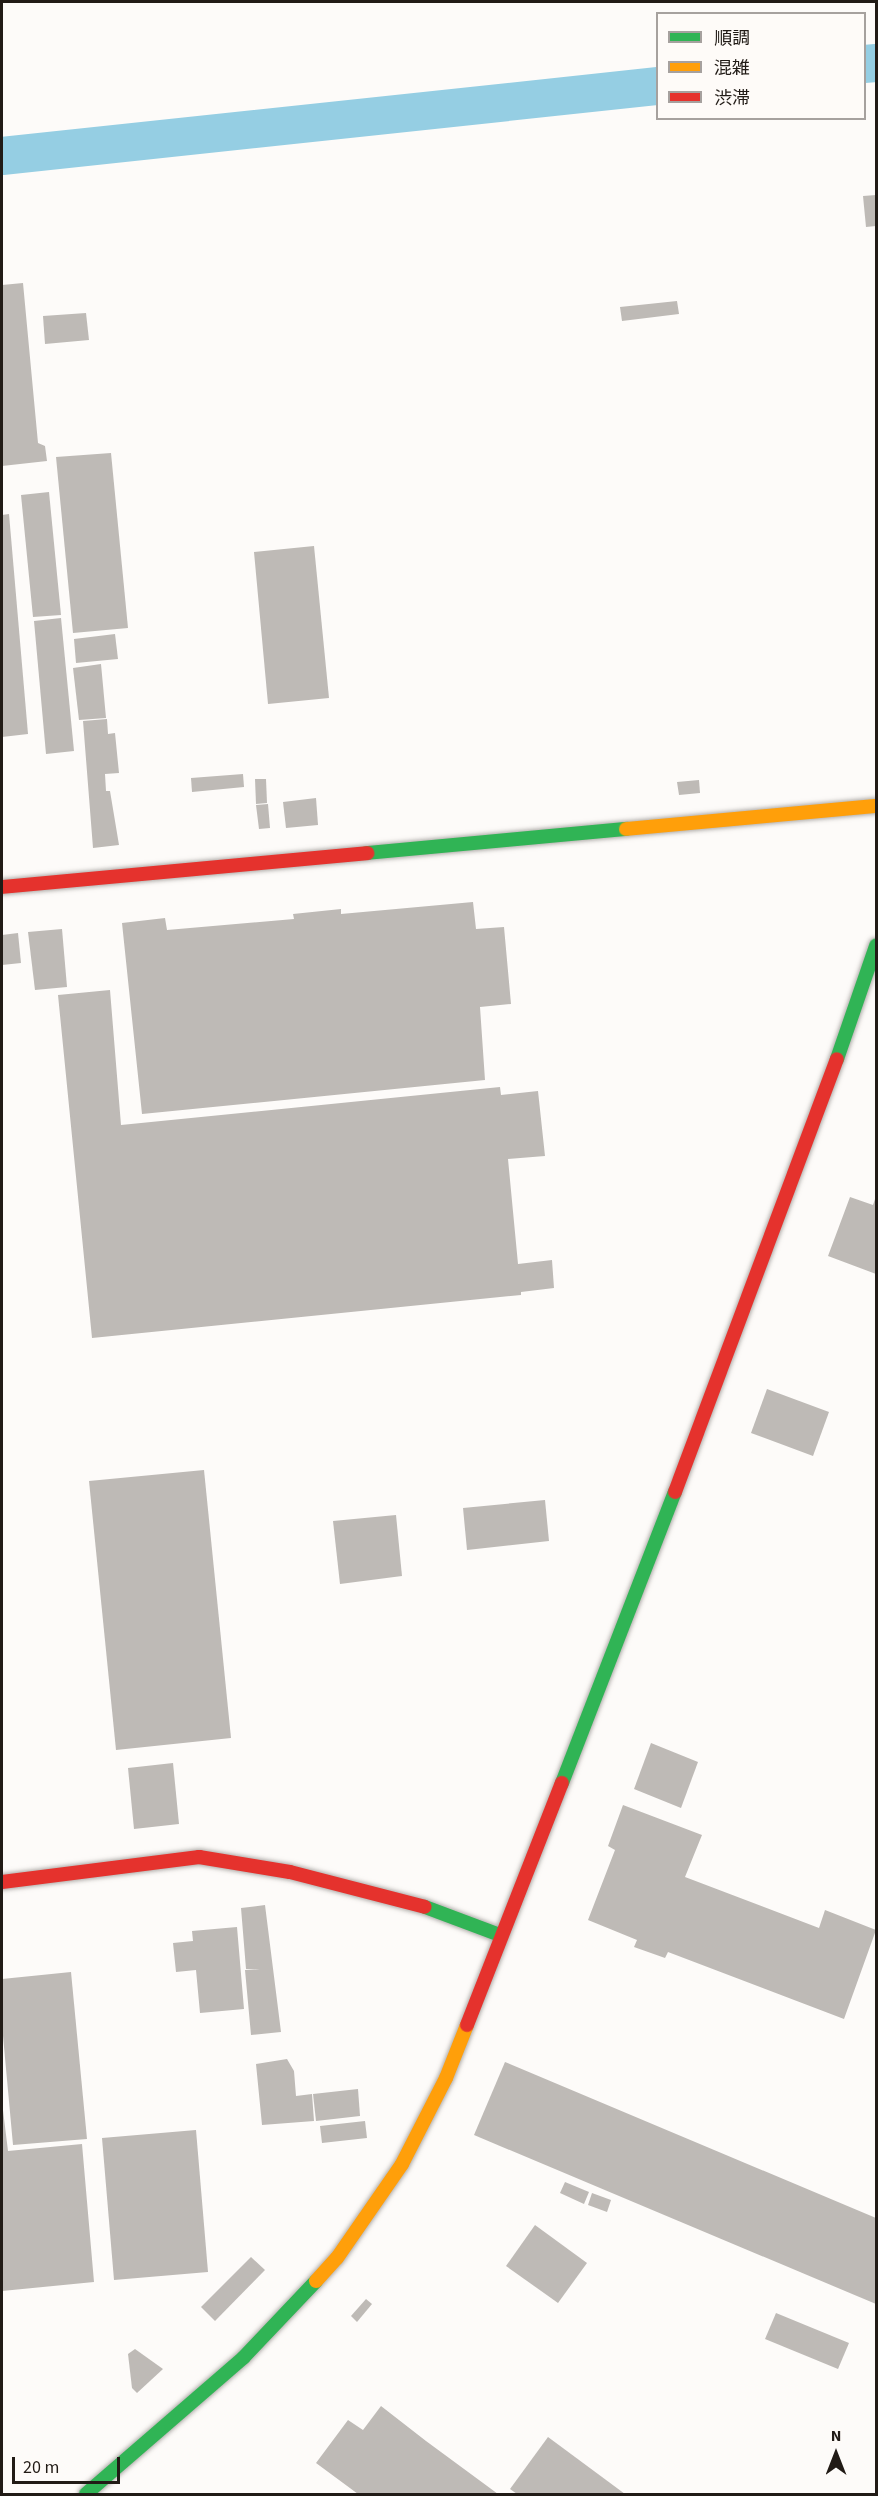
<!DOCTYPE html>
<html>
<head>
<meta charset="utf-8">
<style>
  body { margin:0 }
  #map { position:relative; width:878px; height:2496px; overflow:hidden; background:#fdfbf9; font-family:"Source Sans 3","Noto Sans JP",sans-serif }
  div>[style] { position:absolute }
  .canal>* { height:38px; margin:-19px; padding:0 19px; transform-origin:19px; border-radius:19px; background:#95cee3 }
  .building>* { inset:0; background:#bebab6 }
  .roads { filter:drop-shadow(0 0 2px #b3b0ad) drop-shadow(0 0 2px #b3b0ad) }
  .fast>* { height:14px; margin:-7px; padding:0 7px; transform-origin:7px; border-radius:7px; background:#30b455 }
  .slow>* { height:14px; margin:-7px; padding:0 7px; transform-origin:7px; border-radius:7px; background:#ff9f0a }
  .jam>* { height:14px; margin:-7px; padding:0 7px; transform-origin:7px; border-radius:7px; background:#e5322d }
  span { translate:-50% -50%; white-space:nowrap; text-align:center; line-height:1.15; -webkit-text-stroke:4.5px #fefbf8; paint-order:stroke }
  .frame { position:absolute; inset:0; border:3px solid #211b16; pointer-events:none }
  .legend { position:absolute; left:656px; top:12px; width:210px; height:108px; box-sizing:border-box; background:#fefbf8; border:2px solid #a6a19e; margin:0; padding:8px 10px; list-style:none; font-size:18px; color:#211b16 }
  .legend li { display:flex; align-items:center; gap:12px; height:30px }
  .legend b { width:30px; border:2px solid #a6a19e }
  .north { position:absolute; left:806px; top:2424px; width:60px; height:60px; -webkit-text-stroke:4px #fefbf8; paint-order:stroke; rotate:0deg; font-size:16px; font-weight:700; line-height:24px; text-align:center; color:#211b16 }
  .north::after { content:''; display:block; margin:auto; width:21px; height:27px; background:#211b16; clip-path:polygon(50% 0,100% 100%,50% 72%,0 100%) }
  .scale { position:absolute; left:12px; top:2457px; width:108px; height:27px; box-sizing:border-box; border:3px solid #211b16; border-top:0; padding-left:8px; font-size:18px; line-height:21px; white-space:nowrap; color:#211b16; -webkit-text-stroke:4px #fefbf8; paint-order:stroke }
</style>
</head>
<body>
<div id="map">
  <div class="canal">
    <div style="left:864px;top:64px;width:12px;rotate:-5deg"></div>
    <div style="left:2px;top:156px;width:660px;rotate:-6.09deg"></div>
  </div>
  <div class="building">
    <div style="clip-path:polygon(876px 195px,876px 226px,866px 227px,863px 196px)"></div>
    <div style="clip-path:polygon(23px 283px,38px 443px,45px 446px,47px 461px,2px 466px,2px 285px)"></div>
    <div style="clip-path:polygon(677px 301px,679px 314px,622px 321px,620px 307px)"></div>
    <div style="clip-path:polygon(86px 313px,89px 340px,45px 344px,43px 316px)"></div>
    <div style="clip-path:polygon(111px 453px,128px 628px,73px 633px,56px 457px)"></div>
    <div style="clip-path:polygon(49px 492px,61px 615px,33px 617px,21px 495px)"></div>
    <div style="clip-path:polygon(9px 514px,28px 734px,2px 737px,2px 515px)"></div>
    <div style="clip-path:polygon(314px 546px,329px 698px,268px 704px,254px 552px)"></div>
    <div style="clip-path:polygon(61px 618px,74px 751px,46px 754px,34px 621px)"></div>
    <div style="clip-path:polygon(115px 634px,118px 659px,76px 663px,74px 639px)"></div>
    <div style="clip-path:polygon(101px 664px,106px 718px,79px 720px,73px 668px)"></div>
    <div style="clip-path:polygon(107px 719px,108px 734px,115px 733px,119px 773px,105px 774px,106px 791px,110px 791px,119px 845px,93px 848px,83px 721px)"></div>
    <div style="clip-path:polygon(243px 774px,244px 787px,192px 792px,191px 778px)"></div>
    <div style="clip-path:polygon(255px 779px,266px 779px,267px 803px,256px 804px)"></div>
    <div style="clip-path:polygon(699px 780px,700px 793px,679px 795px,677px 782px)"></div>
    <div style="clip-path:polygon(316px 798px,318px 825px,286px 828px,283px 802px)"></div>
    <div style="clip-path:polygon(268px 804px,270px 828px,259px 829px,256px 805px)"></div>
    <div style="clip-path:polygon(473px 902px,476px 929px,504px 927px,511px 1004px,480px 1007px,485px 1080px,142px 1114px,122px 923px,165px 918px,167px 930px,294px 919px,293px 914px,341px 909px,341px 914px)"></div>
    <div style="clip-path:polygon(62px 929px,67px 987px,35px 990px,28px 932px)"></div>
    <div style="clip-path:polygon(18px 933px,21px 963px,2px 965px,2px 935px)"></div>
    <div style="clip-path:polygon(110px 990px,121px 1125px,500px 1087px,501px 1095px,538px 1091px,545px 1156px,508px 1159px,518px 1264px,552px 1260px,554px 1288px,521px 1292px,521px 1295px,92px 1338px,58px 995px)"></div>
    <div style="clip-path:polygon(876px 1196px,876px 1274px,828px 1256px,850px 1197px,873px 1205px)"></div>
    <div style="clip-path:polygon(767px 1389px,829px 1412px,813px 1456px,751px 1433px)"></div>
    <div style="clip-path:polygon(204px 1470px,231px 1738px,116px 1750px,89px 1481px)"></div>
    <div style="clip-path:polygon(545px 1500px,549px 1541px,467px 1550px,463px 1508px)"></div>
    <div style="clip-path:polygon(396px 1515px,402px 1576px,340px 1584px,333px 1521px)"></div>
    <div style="clip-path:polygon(651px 1743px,698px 1762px,681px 1808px,634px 1789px)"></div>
    <div style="clip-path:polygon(173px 1763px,179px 1824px,134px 1829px,128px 1768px)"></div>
    <div style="clip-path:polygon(623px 1805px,702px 1835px,685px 1877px,819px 1928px,825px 1910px,876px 1930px,844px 2019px,668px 1952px,665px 1958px,634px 1947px,637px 1940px,588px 1920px,615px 1850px,608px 1846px)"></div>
    <div style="clip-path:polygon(265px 1905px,281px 2032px,251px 2035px,245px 1970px,260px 1969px,246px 1969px,241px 1908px)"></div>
    <div style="clip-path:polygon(237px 1927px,244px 2009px,200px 2013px,196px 1970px,176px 1972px,173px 1943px,193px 1941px,192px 1931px)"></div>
    <div style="clip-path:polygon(71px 1972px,87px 2139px,13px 2145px,2px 2025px,2px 1979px)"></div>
    <div style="clip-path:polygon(287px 2059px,294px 2071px,296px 2096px,312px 2094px,314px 2121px,262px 2125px,256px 2064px)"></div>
    <div style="clip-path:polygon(505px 2062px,876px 2218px,876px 2304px,474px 2135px)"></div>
    <div style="clip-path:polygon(358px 2089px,360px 2116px,316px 2121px,313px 2094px)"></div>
    <div style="clip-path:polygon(2px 2102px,8px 2151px,82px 2144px,94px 2282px,2px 2291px)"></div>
    <div style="clip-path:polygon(365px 2121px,367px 2138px,322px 2143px,320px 2126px)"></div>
    <div style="clip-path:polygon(196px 2130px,208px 2272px,114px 2280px,102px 2138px)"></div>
    <div style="clip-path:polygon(565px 2182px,589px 2192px,584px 2204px,560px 2193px)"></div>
    <div style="clip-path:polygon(592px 2193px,611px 2200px,607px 2212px,588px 2205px)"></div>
    <div style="clip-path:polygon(535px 2225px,587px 2263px,558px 2303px,506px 2266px)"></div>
    <div style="clip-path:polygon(251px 2257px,265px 2270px,215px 2321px,201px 2307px)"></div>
    <div style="clip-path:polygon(366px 2299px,372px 2304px,357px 2322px,351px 2316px)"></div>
    <div style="clip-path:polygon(776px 2313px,849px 2343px,838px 2369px,765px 2339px)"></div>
    <div style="clip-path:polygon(135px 2349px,163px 2369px,137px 2393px,132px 2388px,128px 2354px)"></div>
    <div style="clip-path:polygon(381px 2406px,426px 2441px,498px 2494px,358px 2494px,316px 2463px,348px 2420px,363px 2430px)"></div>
    <div style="clip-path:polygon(548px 2437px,625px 2494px,517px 2494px,510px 2489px)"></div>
  </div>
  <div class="roads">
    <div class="fast">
      <div style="left:367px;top:853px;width:260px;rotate:-5.3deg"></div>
      <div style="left:837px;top:1059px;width:120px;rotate:-71deg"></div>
      <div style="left:562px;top:1783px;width:312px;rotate:-68.8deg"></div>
      <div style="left:425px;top:1907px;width:80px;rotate:20.5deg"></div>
      <div style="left:86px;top:2494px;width:208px;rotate:-40.9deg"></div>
      <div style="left:243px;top:2358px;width:106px;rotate:-46.5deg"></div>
    </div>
    <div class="slow">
      <div style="left:626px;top:829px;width:251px;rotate:-5.3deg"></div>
      <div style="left:316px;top:2281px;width:31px;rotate:-48deg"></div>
      <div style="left:337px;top:2258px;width:114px;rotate:-55.3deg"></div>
      <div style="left:402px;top:2164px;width:97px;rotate:-62.9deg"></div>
      <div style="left:446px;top:2078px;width:57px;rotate:-68.4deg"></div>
    </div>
    <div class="jam">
      <div style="left:2px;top:887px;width:367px;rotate:-5.3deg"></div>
      <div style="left:675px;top:1492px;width:462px;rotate:-69.5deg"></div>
      <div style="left:2px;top:1882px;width:199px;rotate:-7.2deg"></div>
      <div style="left:199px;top:1857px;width:92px;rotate:9.4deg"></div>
      <div style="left:290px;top:1872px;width:139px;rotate:14.5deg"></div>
      <div style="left:467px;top:2025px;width:260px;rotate:-68.6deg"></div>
    </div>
  </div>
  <div class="frame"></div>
  <ul class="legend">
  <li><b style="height:8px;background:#30b455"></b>順調</li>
  <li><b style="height:8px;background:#ff9f0a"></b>混雑</li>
  <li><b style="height:8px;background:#e5322d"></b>渋滞</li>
  </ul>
  <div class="north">N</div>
  <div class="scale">20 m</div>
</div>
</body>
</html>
